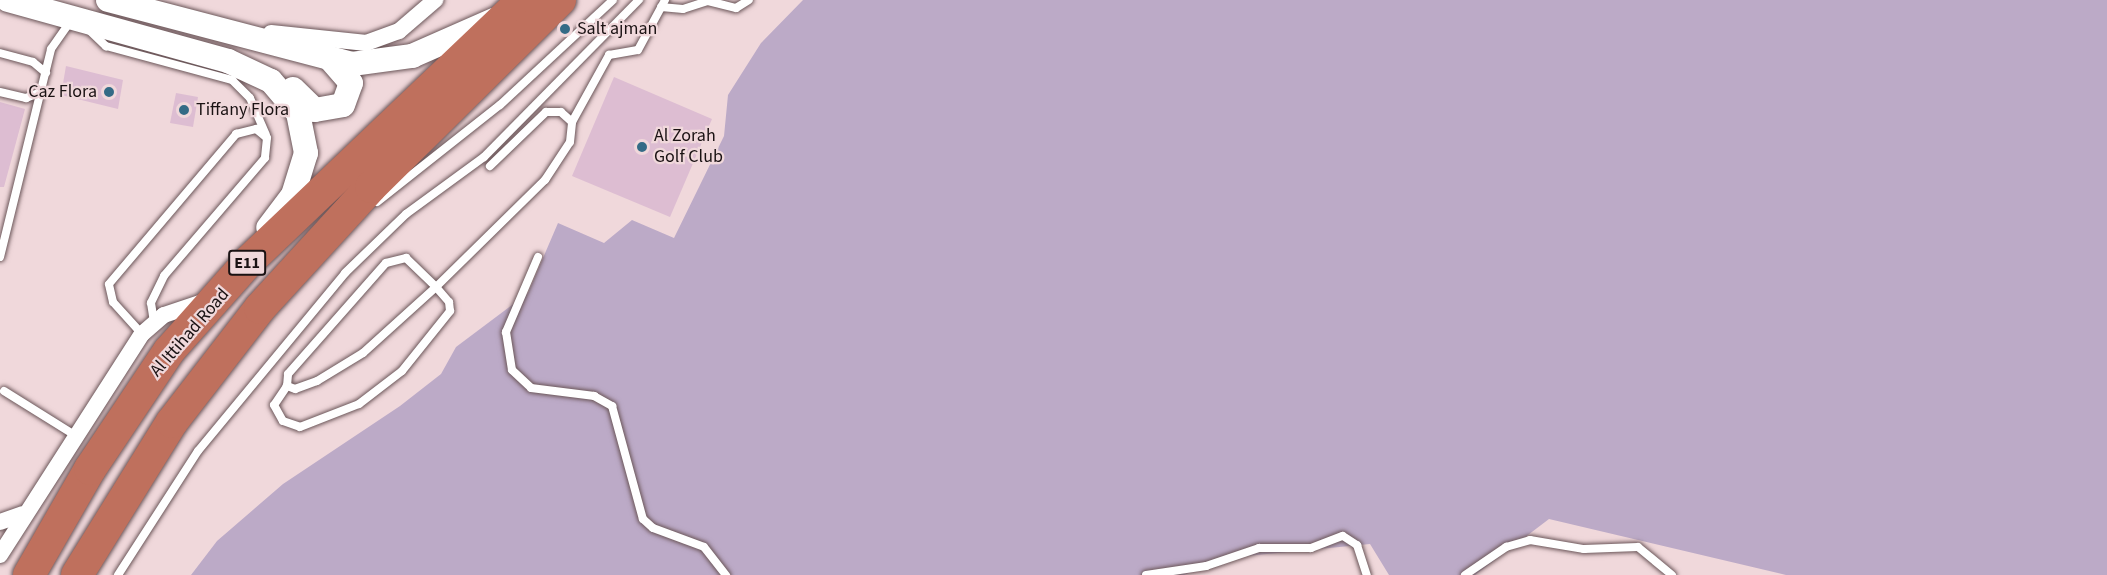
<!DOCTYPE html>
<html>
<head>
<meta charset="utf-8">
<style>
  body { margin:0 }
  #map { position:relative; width:2107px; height:575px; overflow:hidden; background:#f0d8db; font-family:"Source Sans 3",sans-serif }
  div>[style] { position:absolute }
  .water>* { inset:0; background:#bcaac7 }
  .building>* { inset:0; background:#ddbdd2 }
  .roads { filter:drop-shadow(0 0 2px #6b5659) drop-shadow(0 0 2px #6b5659) }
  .lane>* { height:8px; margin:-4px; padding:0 4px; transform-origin:4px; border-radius:4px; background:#fff }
  .street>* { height:16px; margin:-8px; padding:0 8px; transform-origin:8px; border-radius:8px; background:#fff }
  .secondary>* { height:24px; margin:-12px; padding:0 12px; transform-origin:12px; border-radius:12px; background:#fff }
  .highway>* { height:32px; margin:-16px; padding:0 16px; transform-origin:16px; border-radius:16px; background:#bf705d }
  .dots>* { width:16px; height:16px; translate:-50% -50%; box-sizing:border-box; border:3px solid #f0d8db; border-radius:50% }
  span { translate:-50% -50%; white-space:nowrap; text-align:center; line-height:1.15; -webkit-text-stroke:4.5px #f0d8db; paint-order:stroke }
  .shield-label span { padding:2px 4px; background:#f0d8db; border:2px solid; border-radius:4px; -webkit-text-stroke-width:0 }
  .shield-label { font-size:16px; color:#1a1213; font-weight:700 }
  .poi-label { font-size:18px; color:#1a1213 }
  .left { translate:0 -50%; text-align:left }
  .right { translate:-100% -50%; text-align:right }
  .street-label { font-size:18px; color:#1a1213 }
</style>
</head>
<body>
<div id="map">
  <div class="water">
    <div style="clip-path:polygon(803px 0,2107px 0,2107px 575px,1786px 575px,1549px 519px,1475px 575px,1389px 575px,1370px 544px,1226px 558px,1184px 575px,191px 575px,217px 541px,283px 484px,400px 406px,441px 374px,456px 347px,528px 293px,558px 223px,604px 243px,632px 220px,674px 238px,724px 136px,728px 95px,761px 43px)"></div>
  </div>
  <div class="building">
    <div style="clip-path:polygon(66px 66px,123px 80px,118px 109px,61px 95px)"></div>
    <div style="clip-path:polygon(614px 77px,712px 119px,670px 217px,572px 176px)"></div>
    <div style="clip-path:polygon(176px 93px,198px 97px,193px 127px,170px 123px)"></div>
    <div style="clip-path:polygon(0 102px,25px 109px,4px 187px,0 187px)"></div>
  </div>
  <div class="roads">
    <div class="lane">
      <div style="left:661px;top:7px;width:22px;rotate:5deg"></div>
      <div style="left:683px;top:9px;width:26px;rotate:-18deg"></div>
      <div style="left:708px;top:1px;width:29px;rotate:14deg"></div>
      <div style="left:736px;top:8px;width:15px;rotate:-32deg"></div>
      <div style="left:86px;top:27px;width:28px;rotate:44deg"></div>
      <div style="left:106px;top:46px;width:131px;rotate:15.1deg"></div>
      <div style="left:232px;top:80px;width:25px;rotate:45deg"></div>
      <div style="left:250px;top:98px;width:40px;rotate:66.6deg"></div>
      <div style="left:0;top:53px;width:34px;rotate:15deg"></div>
      <div style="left:33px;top:62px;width:17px;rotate:40deg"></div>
      <div style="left:0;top:92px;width:27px;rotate:13deg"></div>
      <div style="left:26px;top:98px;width:16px;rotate:-22deg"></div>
      <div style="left:572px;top:122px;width:77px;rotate:-61.1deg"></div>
      <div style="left:609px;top:55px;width:29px;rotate:-10deg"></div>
      <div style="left:638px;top:50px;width:57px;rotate:-61.6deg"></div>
      <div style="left:377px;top:202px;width:157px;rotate:-38.3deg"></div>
      <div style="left:500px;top:105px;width:154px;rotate:-42.9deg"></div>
      <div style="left:0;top:257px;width:214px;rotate:-76.2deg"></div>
      <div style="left:51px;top:49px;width:33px;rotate:-55deg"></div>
      <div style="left:538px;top:257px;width:82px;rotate:113.1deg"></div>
      <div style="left:506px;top:332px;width:38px;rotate:81deg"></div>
      <div style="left:512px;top:370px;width:26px;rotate:43deg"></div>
      <div style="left:531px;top:388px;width:64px;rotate:7.2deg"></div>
      <div style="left:594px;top:396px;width:21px;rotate:29deg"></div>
      <div style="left:612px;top:406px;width:117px;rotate:74.7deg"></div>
      <div style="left:643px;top:519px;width:13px;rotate:42deg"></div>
      <div style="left:653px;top:528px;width:54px;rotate:20.4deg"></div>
      <div style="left:704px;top:547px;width:36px;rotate:52deg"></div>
      <div style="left:406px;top:258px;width:42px;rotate:44deg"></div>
      <div style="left:436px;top:287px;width:98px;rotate:137.9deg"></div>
      <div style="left:363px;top:353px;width:54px;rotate:148.7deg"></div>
      <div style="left:317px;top:381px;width:23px;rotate:160deg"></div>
      <div style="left:295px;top:389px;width:9px;rotate:-159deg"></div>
      <div style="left:287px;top:386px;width:12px;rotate:-85deg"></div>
      <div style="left:288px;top:374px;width:148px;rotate:-48.6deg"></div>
      <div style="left:386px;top:263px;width:21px;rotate:-14deg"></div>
      <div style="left:142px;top:334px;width:43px;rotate:-132.2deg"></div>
      <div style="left:113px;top:302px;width:18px;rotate:-103deg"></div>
      <div style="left:109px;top:284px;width:197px;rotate:-49.7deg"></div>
      <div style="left:236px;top:134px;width:21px;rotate:-14deg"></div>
      <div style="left:256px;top:129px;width:14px;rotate:39deg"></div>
      <div style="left:267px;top:138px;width:20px;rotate:96deg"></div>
      <div style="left:265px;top:158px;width:155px;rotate:130.6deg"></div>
      <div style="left:164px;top:276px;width:30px;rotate:116deg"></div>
      <div style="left:151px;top:303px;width:19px;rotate:81deg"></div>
      <div style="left:287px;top:386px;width:23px;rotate:124deg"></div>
      <div style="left:274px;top:405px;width:18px;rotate:61deg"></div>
      <div style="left:283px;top:421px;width:18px;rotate:19deg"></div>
      <div style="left:300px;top:427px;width:63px;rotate:-21.3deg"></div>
      <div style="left:359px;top:404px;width:54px;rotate:-37.5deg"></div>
      <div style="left:402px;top:371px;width:77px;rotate:-51.3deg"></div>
      <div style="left:450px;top:311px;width:9px;rotate:-96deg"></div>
      <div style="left:449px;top:302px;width:20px;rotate:-131deg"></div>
      <div style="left:436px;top:287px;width:153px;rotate:-44.5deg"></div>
      <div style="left:545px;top:180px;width:45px;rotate:-56.7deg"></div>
      <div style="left:570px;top:142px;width:20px;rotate:-84deg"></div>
      <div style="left:572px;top:122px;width:15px;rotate:-138deg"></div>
      <div style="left:561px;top:112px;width:15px;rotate:180deg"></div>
      <div style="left:546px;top:112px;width:78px;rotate:136deg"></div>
      <div style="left:4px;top:391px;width:81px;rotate:31.9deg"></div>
      <div style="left:118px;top:575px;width:148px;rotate:-57.2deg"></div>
      <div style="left:198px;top:451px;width:231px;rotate:-50.4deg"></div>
      <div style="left:345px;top:273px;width:85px;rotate:-44deg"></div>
      <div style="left:406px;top:214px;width:97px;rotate:-36.2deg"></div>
      <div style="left:484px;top:157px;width:221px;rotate:-45.4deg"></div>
      <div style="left:1146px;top:575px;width:61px;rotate:-8.5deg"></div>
      <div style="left:1206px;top:566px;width:56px;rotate:-18.8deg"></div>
      <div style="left:1259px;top:548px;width:52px"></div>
      <div style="left:1311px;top:548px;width:34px;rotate:-21deg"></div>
      <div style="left:1343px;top:536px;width:17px;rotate:33deg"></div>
      <div style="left:1357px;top:545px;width:32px;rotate:72deg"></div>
      <div style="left:1465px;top:575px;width:50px;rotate:-34.3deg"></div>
      <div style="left:1506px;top:547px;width:25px;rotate:-16deg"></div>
      <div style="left:1530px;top:540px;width:55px;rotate:9.5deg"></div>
      <div style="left:1584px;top:549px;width:54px;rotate:-2.1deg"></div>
      <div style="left:1638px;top:547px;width:44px;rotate:39.5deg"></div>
    </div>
    <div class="street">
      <div style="left:271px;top:33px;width:96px;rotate:6deg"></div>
      <div style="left:366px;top:43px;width:35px;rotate:-20deg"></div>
      <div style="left:399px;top:31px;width:48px;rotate:-40.7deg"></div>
      <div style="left:0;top:522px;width:24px;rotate:-19deg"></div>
      <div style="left:0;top:555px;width:263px;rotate:-57.3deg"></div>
      <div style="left:142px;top:334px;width:29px;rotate:-41deg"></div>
      <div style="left:164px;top:315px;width:47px;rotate:-18.4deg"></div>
    </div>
    <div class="secondary">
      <div style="left:8px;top:0;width:228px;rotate:15.5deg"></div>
      <div style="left:228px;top:61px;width:47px;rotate:24.9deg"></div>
      <div style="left:271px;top:81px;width:42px;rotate:49.8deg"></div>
      <div style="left:298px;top:113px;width:41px;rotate:78.7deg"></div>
      <div style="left:306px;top:153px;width:44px;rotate:107.2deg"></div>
      <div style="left:293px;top:195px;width:41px;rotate:127.1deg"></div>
      <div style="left:108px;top:0;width:252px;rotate:14.7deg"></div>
      <div style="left:352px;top:64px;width:61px;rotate:-7.6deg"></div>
      <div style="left:412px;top:56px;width:90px;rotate:-23.7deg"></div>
      <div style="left:293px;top:89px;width:30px;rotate:44deg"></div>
      <div style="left:315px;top:110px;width:28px;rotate:-10deg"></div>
      <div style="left:343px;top:105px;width:23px;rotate:-70deg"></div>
      <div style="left:351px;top:83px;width:30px;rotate:-131deg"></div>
    </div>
    <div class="highway">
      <div style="left:29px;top:575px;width:122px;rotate:-60.1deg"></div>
      <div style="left:90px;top:469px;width:142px;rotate:-56.2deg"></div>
      <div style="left:169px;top:351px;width:120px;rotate:-48.4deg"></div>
      <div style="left:249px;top:261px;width:378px;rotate:-43.6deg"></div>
      <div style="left:77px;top:575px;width:180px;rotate:-58.2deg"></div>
      <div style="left:172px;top:422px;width:144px;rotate:-52.3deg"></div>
      <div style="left:260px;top:308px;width:164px;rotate:-47.5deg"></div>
      <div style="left:371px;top:187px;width:266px;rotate:-44.7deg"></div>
    </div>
  </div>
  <div class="dots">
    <div style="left:565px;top:29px;background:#346b86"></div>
    <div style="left:109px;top:92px;background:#346b86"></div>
    <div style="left:184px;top:110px;background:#346b86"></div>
    <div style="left:642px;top:147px;background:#346b86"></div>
  </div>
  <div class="shield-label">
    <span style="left:247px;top:263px">E11</span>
  </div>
  <div class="poi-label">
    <span class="left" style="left:577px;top:29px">Salt ajman</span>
    <span class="right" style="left:97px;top:92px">Caz Flora</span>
    <span class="left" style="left:196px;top:110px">Tiffany Flora</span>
    <span class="left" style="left:654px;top:147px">Al Zorah<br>Golf Club</span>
  </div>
  <div class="street-label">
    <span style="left:190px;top:333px;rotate:-49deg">Al Ittihad Road</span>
  </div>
</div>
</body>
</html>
